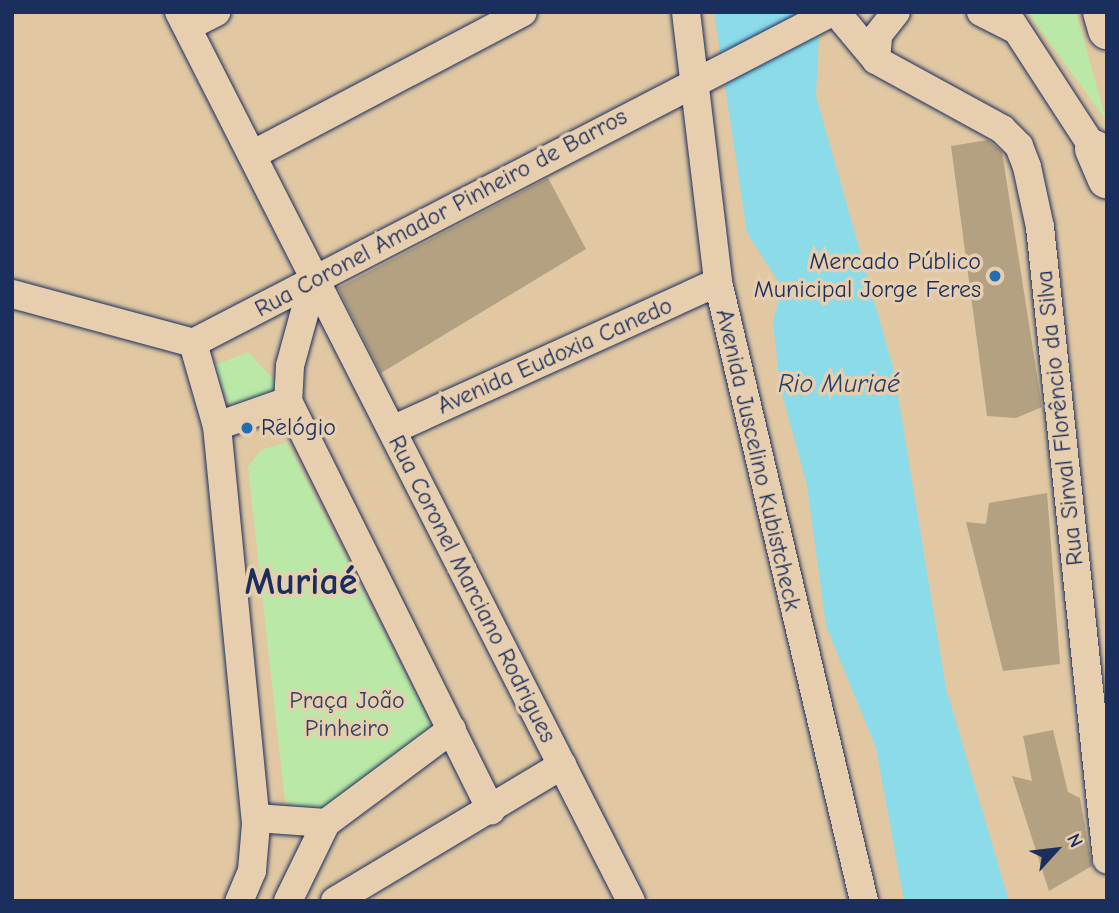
<!DOCTYPE html>
<html>
<head>
<meta charset="utf-8">
<style>
  body { margin:0 }
  #map { position:relative; width:1119px; height:913px; overflow:hidden; background:#e1c8a3; font-family:"Comic Neue",sans-serif }
  div>[style] { position:absolute }
  .green>* { inset:0; background:#bae9a7 }
  .water>* { inset:0; background:#8cdbe9 }
  .building>* { inset:0; background:#b3a182 }
  .roads { filter:drop-shadow(0 0 2px #1b2f5e) drop-shadow(0 0 2px #1b2f5e) }
  .minor>* { height:28px; margin:-14px; padding:0 14px; transform-origin:14px; border-radius:14px; background:#e6ceae }
  .highway>* { height:38px; margin:-19px; padding:0 19px; transform-origin:19px; border-radius:19px; background:#e6ceae }
  .dots>* { width:19px; height:19px; translate:-50% -50%; box-sizing:border-box; border:4px solid #e6ceae; border-radius:50% }
  span { translate:-50% -50%; white-space:nowrap; text-align:center; line-height:1.15; -webkit-text-stroke:7px #e6ceae; paint-order:stroke }
  .street-label { font-size:24px; color:#1b2f5e }
  .poi-label { font-size:24px; color:#1b2f5e }
  .right { translate:-100% -50%; text-align:right }
  .left { translate:0 -50%; text-align:left }
  .park-label { font-size:24px; color:#2b4265 }
  .water-label { font-size:26px; color:#26406c; font-style:italic }
  .town-label { font-size:38px; color:#1b2f5e; font-weight:700 }
  .frame { position:absolute; inset:0; border:14px solid #1b2f5e; pointer-events:none }
  .north { position:absolute; left:1021px; top:815px; width:70px; height:70px; -webkit-text-stroke:5px #e6ceae; paint-order:stroke; rotate:63deg; font-size:19px; font-weight:700; line-height:28px; text-align:center; color:#1b2f5e }
  .north::after { content:''; display:block; margin:auto; width:24px; height:32px; background:#1b2f5e; clip-path:polygon(50% 0,100% 100%,50% 72%,0 100%) }
</style>
</head>
<body>
<div id="map">
  <div class="green">
    <div style="clip-path:polygon(1029px 12px,1076px 12px,1106px 120px,1034px 21px)"></div>
    <div style="clip-path:polygon(248px 352px,280px 386px,234px 414px,213px 366px)"></div>
    <div style="clip-path:polygon(287px 442px,439px 740px,311px 817px,285px 801px,248px 467px,261px 450px)"></div>
  </div>
  <div class="water">
    <div style="clip-path:polygon(714px 12px,820px 12px,816px 96px,894px 371px,946px 688px,1009px 901px,904px 901px,876px 748px,826px 626px,807px 486px,780px 386px,773px 322px,782px 287px,747px 233px)"></div>
  </div>
  <div class="building">
    <div style="clip-path:polygon(988px 140px,1002px 152px,1042px 407px,1016px 418px,987px 416px,951px 146px)"></div>
    <div style="clip-path:polygon(548px 178px,586px 249px,381px 373px,338px 288px)"></div>
    <div style="clip-path:polygon(1047px 493px,1060px 664px,1003px 671px,966px 522px,986px 524px,989px 503px)"></div>
    <div style="clip-path:polygon(1053px 730px,1068px 792px,1080px 798px,1092px 866px,1049px 891px,1012px 776px,1032px 781px,1023px 736px)"></div>
  </div>
  <div class="roads">
    <div class="minor">
      <div style="left:179px;top:12px;width:997px;rotate:63.05deg"></div>
      <div style="left:686px;top:12px;width:272px;rotate:83.2deg"></div>
      <div style="left:718px;top:282px;width:636px;rotate:76.73deg"></div>
      <div style="left:836px;top:12px;width:62px;rotate:50.2deg"></div>
      <div style="left:876px;top:60px;width:25px;rotate:-85deg"></div>
      <div style="left:878px;top:35px;width:29px;rotate:-52deg"></div>
      <div style="left:981px;top:12px;width:36px;rotate:27deg"></div>
      <div style="left:1005px;top:12px;width:163px;rotate:57deg"></div>
      <div style="left:1094px;top:149px;width:15px;rotate:32deg"></div>
      <div style="left:187px;top:27px;width:33px;rotate:-27deg"></div>
      <div style="left:876px;top:60px;width:144px;rotate:28.7deg"></div>
      <div style="left:1002px;top:129px;width:24px;rotate:45deg"></div>
      <div style="left:1019px;top:146px;width:22px;rotate:69deg"></div>
      <div style="left:1027px;top:167px;width:61px;rotate:77.8deg"></div>
      <div style="left:1040px;top:227px;width:636px;rotate:83.95deg"></div>
      <div style="left:252px;top:155px;width:306px;rotate:-27.8deg"></div>
      <div style="left:314px;top:278px;width:91px;rotate:105.3deg"></div>
      <div style="left:290px;top:366px;width:35px;rotate:93deg"></div>
      <div style="left:288px;top:401px;width:457px;rotate:63.6deg"></div>
      <div style="left:12px;top:294px;width:188px;rotate:15.1deg"></div>
      <div style="left:193px;top:343px;width:720px;rotate:-27.38deg"></div>
      <div style="left:193px;top:343px;width:86px;rotate:73.9deg"></div>
      <div style="left:217px;top:426px;width:400px;rotate:84.4deg"></div>
      <div style="left:256px;top:824px;width:47px;rotate:94.9deg"></div>
      <div style="left:252px;top:871px;width:33px;rotate:113deg"></div>
      <div style="left:217px;top:426px;width:75px;rotate:-19.4deg"></div>
      <div style="left:392px;top:430px;width:358px;rotate:-24.4deg"></div>
      <div style="left:256px;top:818px;width:70px;rotate:4.1deg"></div>
      <div style="left:288px;top:901px;width:87px;rotate:-64deg"></div>
      <div style="left:326px;top:823px;width:157px;rotate:-36.7deg"></div>
      <div style="left:335px;top:901px;width:265px;rotate:-30.9deg"></div>
    </div>
    <div class="highway">
      <div style="left:1102px;top:12px;width:19px;rotate:74deg"></div>
      <div style="left:1094px;top:149px;width:33px;rotate:67deg"></div>
    </div>
  </div>
  <div class="dots">
    <div style="left:995px;top:276px;background:#1f6fb2"></div>
    <div style="left:247px;top:428px;background:#1f6fb2"></div>
  </div>
  <div class="street-label">
    <span style="left:441px;top:213px;rotate:-28deg">Rua Coronel Amador Pinheiro de Barros</span>
    <span style="left:555px;top:356px;rotate:-24deg">Avenida Eudoxia Canedo</span>
    <span style="left:1060px;top:418px;rotate:-96deg">Rua Sinval Florêncio da Silva</span>
    <span style="left:758px;top:460px;rotate:77deg">Avenida Juscelino Kubistcheck</span>
    <span style="left:472px;top:589px;rotate:63deg">Rua Coronel Marciano Rodrigues</span>
  </div>
  <div class="poi-label">
    <span class="right" style="left:981px;top:276px">Mercado Público<br>Municipal Jorge Feres</span>
    <span class="left" style="left:261px;top:428px">Relógio</span>
  </div>
  <div class="park-label">
    <span style="left:347px;top:715px">Praça João<br>Pinheiro</span>
  </div>
  <div class="water-label">
    <span style="left:839px;top:385px">Rio Muriaé</span>
  </div>
  <div class="town-label">
    <span style="left:301px;top:583px">Muriaé</span>
  </div>
  <div class="frame"></div>
  <div class="north">N</div>
</div>
</body>
</html>
